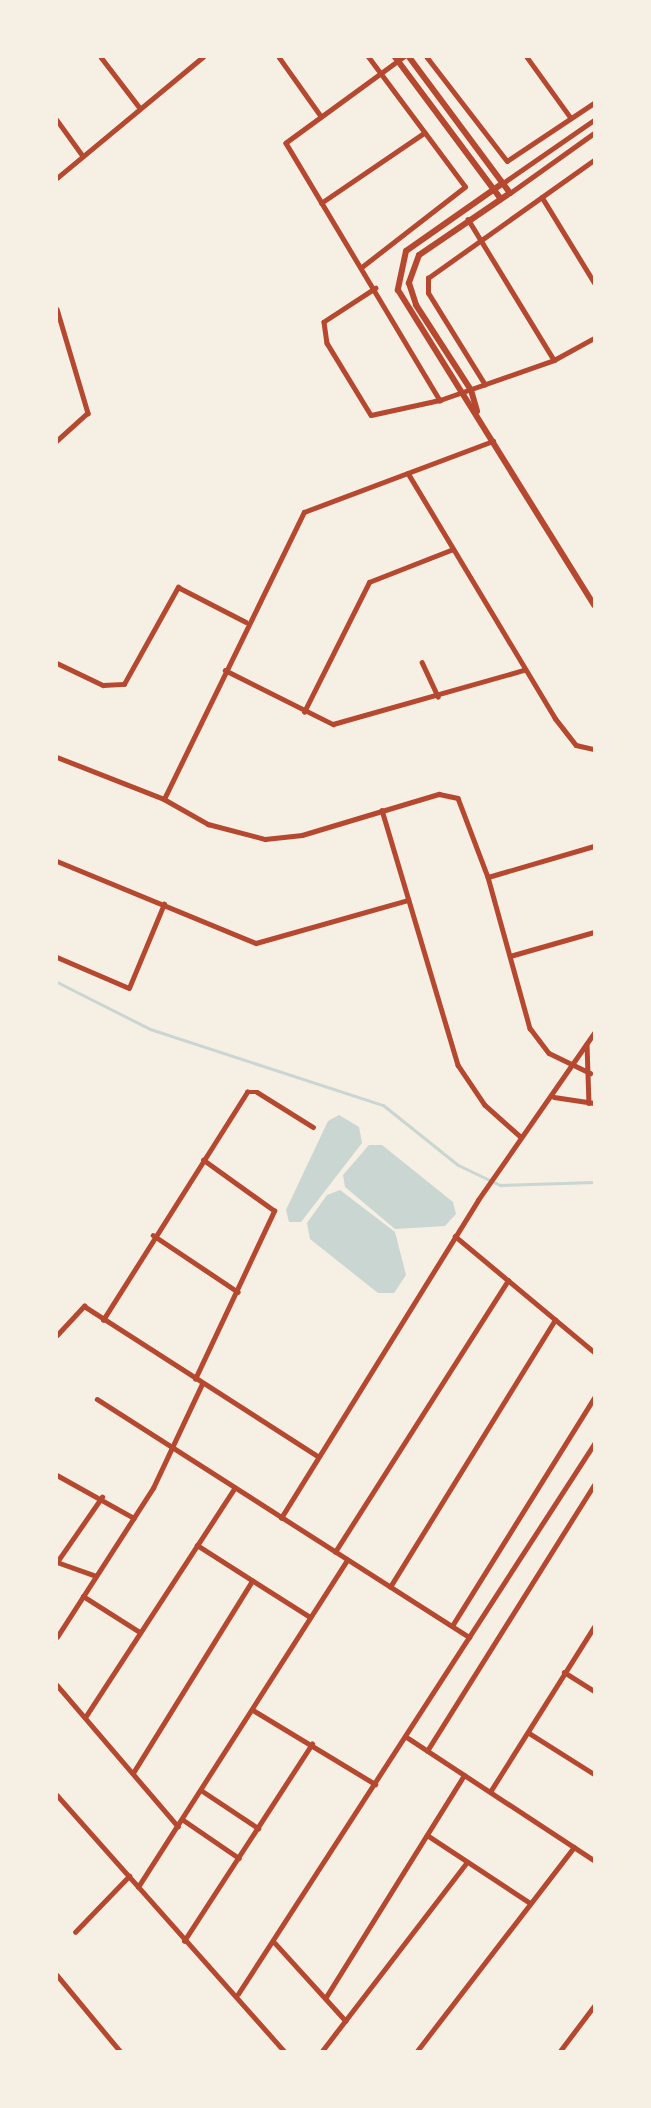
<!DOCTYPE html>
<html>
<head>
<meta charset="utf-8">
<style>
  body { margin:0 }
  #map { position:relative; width:651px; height:2108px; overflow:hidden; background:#f6efe4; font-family:"PT Sans",sans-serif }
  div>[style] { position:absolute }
  .water>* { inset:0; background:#c9d6d2 }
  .stream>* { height:3px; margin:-1.5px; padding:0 1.5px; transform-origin:1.5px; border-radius:1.5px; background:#c9d6d2 }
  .minor>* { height:4.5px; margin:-2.25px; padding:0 2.25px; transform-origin:2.25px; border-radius:2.25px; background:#b5482f }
  .tertiary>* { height:6px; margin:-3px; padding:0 3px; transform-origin:3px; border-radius:3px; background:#b5482f }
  span { translate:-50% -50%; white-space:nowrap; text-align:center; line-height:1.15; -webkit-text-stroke:6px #f6efe4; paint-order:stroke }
  .frame { position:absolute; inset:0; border:58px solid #f6efe4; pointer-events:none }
</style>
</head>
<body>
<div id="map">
  <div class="water">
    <div style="clip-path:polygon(339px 1115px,359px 1127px,362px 1143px,301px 1222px,289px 1222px,286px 1210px,328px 1121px)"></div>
    <div style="clip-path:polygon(369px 1145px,382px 1145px,453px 1202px,456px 1214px,445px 1226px,395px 1229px,345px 1187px,343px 1175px)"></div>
    <div style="clip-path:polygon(340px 1190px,395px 1232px,406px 1275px,394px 1293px,378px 1293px,310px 1239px,307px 1223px,327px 1195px)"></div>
  </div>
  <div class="stream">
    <div style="left:57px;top:982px;width:104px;rotate:26.8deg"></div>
    <div style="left:150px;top:1029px;width:245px;rotate:18.1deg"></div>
    <div style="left:383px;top:1105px;width:96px;rotate:38.7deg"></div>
    <div style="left:458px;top:1165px;width:47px;rotate:25.5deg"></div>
    <div style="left:500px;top:1185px;width:94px;rotate:-1.8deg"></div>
  </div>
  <div class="minor">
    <div style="left:101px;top:57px;width:64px;rotate:52.6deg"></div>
    <div style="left:279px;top:57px;width:72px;rotate:54.6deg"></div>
    <div style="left:404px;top:57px;width:146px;rotate:143.9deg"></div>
    <div style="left:286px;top:143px;width:300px;rotate:59.1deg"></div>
    <div style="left:440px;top:400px;width:121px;rotate:-19.3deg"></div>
    <div style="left:554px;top:360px;width:46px;rotate:-28.8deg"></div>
    <div style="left:427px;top:57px;width:131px;rotate:52.4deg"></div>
    <div style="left:507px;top:161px;width:105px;rotate:-33.7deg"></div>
    <div style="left:527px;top:57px;width:75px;rotate:54.2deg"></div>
    <div style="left:57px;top:120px;width:44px;rotate:54.2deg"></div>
    <div style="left:57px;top:178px;width:190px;rotate:-39.7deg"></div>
    <div style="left:503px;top:183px;width:111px;rotate:-34.7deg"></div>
    <div style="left:510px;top:193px;width:103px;rotate:-35.5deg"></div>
    <div style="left:542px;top:197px;width:100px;rotate:58.5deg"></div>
    <div style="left:321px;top:203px;width:125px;rotate:-34.2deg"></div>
    <div style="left:468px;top:219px;width:165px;rotate:58.6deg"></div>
    <div style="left:363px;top:266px;width:129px;rotate:-37.8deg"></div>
    <div style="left:465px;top:187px;width:162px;rotate:-126.7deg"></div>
    <div style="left:376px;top:288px;width:62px;rotate:146.8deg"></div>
    <div style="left:324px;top:322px;width:21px;rotate:82deg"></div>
    <div style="left:327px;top:343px;width:84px;rotate:58.6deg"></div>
    <div style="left:371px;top:415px;width:71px;rotate:-12.3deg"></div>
    <div style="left:57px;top:309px;width:109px;rotate:73.4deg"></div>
    <div style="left:88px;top:413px;width:42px;rotate:137.9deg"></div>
    <div style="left:485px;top:385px;width:108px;rotate:-121.8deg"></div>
    <div style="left:428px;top:293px;width:15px;rotate:-90deg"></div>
    <div style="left:428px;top:278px;width:204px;rotate:-35.4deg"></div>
    <div style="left:408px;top:473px;width:286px;rotate:59deg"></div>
    <div style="left:555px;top:718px;width:34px;rotate:52deg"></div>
    <div style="left:576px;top:745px;width:18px;rotate:13deg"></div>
    <div style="left:422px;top:662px;width:38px;rotate:65deg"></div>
    <div style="left:57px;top:663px;width:51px;rotate:25.6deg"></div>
    <div style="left:103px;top:685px;width:21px;rotate:-3deg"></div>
    <div style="left:124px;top:684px;width:111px;rotate:-60.9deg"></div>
    <div style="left:178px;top:587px;width:76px;rotate:27.2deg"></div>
    <div style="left:225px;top:670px;width:121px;rotate:26.6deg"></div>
    <div style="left:333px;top:724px;width:198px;rotate:-15.8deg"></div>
    <div style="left:304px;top:712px;width:145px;rotate:-63.4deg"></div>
    <div style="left:369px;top:582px;width:90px;rotate:-21.4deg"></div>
    <div style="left:57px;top:757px;width:115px;rotate:21.4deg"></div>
    <div style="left:164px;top:799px;width:51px;rotate:29.6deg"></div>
    <div style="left:208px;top:824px;width:59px;rotate:14.7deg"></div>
    <div style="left:265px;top:839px;width:37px;rotate:-6deg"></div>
    <div style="left:302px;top:835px;width:143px;rotate:-16.7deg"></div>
    <div style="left:439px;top:794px;width:19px;rotate:12deg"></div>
    <div style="left:458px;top:798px;width:85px;rotate:69.2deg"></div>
    <div style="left:488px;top:877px;width:157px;rotate:74.5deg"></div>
    <div style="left:530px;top:1028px;width:31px;rotate:53deg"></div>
    <div style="left:549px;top:1053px;width:46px;rotate:26deg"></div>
    <div style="left:164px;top:799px;width:319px;rotate:-64deg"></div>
    <div style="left:304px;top:512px;width:202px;rotate:-20.6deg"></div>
    <div style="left:382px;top:810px;width:266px;rotate:73.4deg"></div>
    <div style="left:458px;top:1065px;width:48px;rotate:56deg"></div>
    <div style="left:485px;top:1105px;width:48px;rotate:41.6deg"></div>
    <div style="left:57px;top:861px;width:215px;rotate:22.4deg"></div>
    <div style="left:256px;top:943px;width:158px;rotate:-15.8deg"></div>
    <div style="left:488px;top:877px;width:110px;rotate:-16.3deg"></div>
    <div style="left:510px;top:956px;width:87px;rotate:-15.9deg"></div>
    <div style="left:57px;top:957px;width:78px;rotate:23.3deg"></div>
    <div style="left:129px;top:988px;width:91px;rotate:-67.4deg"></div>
    <div style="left:587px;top:1044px;width:59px;rotate:88.1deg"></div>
    <div style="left:554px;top:1097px;width:40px;rotate:8.5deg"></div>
    <div style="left:153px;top:1235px;width:102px;rotate:33.8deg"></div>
    <div style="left:455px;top:1236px;width:181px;rotate:39.8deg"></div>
    <div style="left:103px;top:1320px;width:270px;rotate:-57.7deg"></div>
    <div style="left:247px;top:1092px;width:10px"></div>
    <div style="left:257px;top:1092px;width:66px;rotate:32deg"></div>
    <div style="left:57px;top:1335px;width:40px;rotate:-47deg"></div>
    <div style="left:84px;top:1306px;width:276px;rotate:32.7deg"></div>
    <div style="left:195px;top:1379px;width:186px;rotate:-64.8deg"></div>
    <div style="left:274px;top:1211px;width:87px;rotate:-144.3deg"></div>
    <div style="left:97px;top:1399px;width:442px;rotate:32.6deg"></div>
    <div style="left:57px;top:1475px;width:88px;rotate:29.2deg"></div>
    <div style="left:281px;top:1518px;width:374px;rotate:-58.2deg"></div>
    <div style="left:478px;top:1200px;width:203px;rotate:-55.2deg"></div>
    <div style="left:197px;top:1545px;width:134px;rotate:32.5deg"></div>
    <div style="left:335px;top:1552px;width:322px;rotate:-57.5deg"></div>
    <div style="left:57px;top:1562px;width:79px;rotate:-55.3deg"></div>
    <div style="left:57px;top:1562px;width:41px;rotate:19.7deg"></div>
    <div style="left:390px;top:1587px;width:314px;rotate:-58.3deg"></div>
    <div style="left:83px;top:1596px;width:67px;rotate:32.3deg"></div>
    <div style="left:452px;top:1626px;width:269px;rotate:-58.1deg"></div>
    <div style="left:57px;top:1637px;width:177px;rotate:-57.2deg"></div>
    <div style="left:153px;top:1488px;width:115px;rotate:-64.8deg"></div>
    <div style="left:564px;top:1672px;width:36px;rotate:32deg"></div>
    <div style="left:57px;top:1685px;width:186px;rotate:49.4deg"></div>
    <div style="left:253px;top:1710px;width:143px;rotate:31.2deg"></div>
    <div style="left:86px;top:1716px;width:271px;rotate:-56.9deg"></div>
    <div style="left:529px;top:1733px;width:77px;rotate:32.2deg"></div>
    <div style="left:408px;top:1738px;width:222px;rotate:33.3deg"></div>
    <div style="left:427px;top:1751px;width:314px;rotate:-57.9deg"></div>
    <div style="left:133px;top:1773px;width:226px;rotate:-58.2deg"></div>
    <div style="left:201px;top:1790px;width:69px;rotate:33.7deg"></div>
    <div style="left:490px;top:1792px;width:195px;rotate:-57.8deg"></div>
    <div style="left:57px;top:1795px;width:342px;rotate:48.4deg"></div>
    <div style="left:182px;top:1819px;width:69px;rotate:34.4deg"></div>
    <div style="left:427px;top:1835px;width:123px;rotate:33.4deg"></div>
    <div style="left:138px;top:1887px;width:388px;rotate:-57.4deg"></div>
    <div style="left:75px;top:1932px;width:78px;rotate:-46deg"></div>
    <div style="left:184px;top:1941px;width:235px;rotate:-57deg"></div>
    <div style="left:275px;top:1943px;width:105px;rotate:47.7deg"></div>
    <div style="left:57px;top:1975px;width:99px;rotate:50.3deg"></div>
    <div style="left:238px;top:1994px;width:655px;rotate:-57.09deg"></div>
    <div style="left:326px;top:1997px;width:261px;rotate:-58.1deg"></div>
    <div style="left:322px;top:2051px;width:238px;rotate:-52.5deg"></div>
    <div style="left:417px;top:2051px;width:257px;rotate:-52.4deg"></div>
    <div style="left:560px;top:2051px;width:56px;rotate:-52.9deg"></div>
  </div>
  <div class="tertiary">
    <div style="left:395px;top:57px;width:177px;rotate:53.3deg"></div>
    <div style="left:409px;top:57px;width:169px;rotate:53.4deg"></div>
    <div style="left:510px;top:193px;width:110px;rotate:145.7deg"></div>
    <div style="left:419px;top:255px;width:30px;rotate:110deg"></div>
    <div style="left:409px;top:283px;width:23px;rotate:72deg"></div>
    <div style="left:416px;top:305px;width:101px;rotate:57.1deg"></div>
    <div style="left:471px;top:390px;width:22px;rotate:74deg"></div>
    <div style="left:503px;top:183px;width:118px;rotate:145deg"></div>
    <div style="left:406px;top:251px;width:40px;rotate:102deg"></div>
    <div style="left:398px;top:290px;width:371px;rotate:58.1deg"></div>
  </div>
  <div class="frame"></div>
</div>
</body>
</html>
